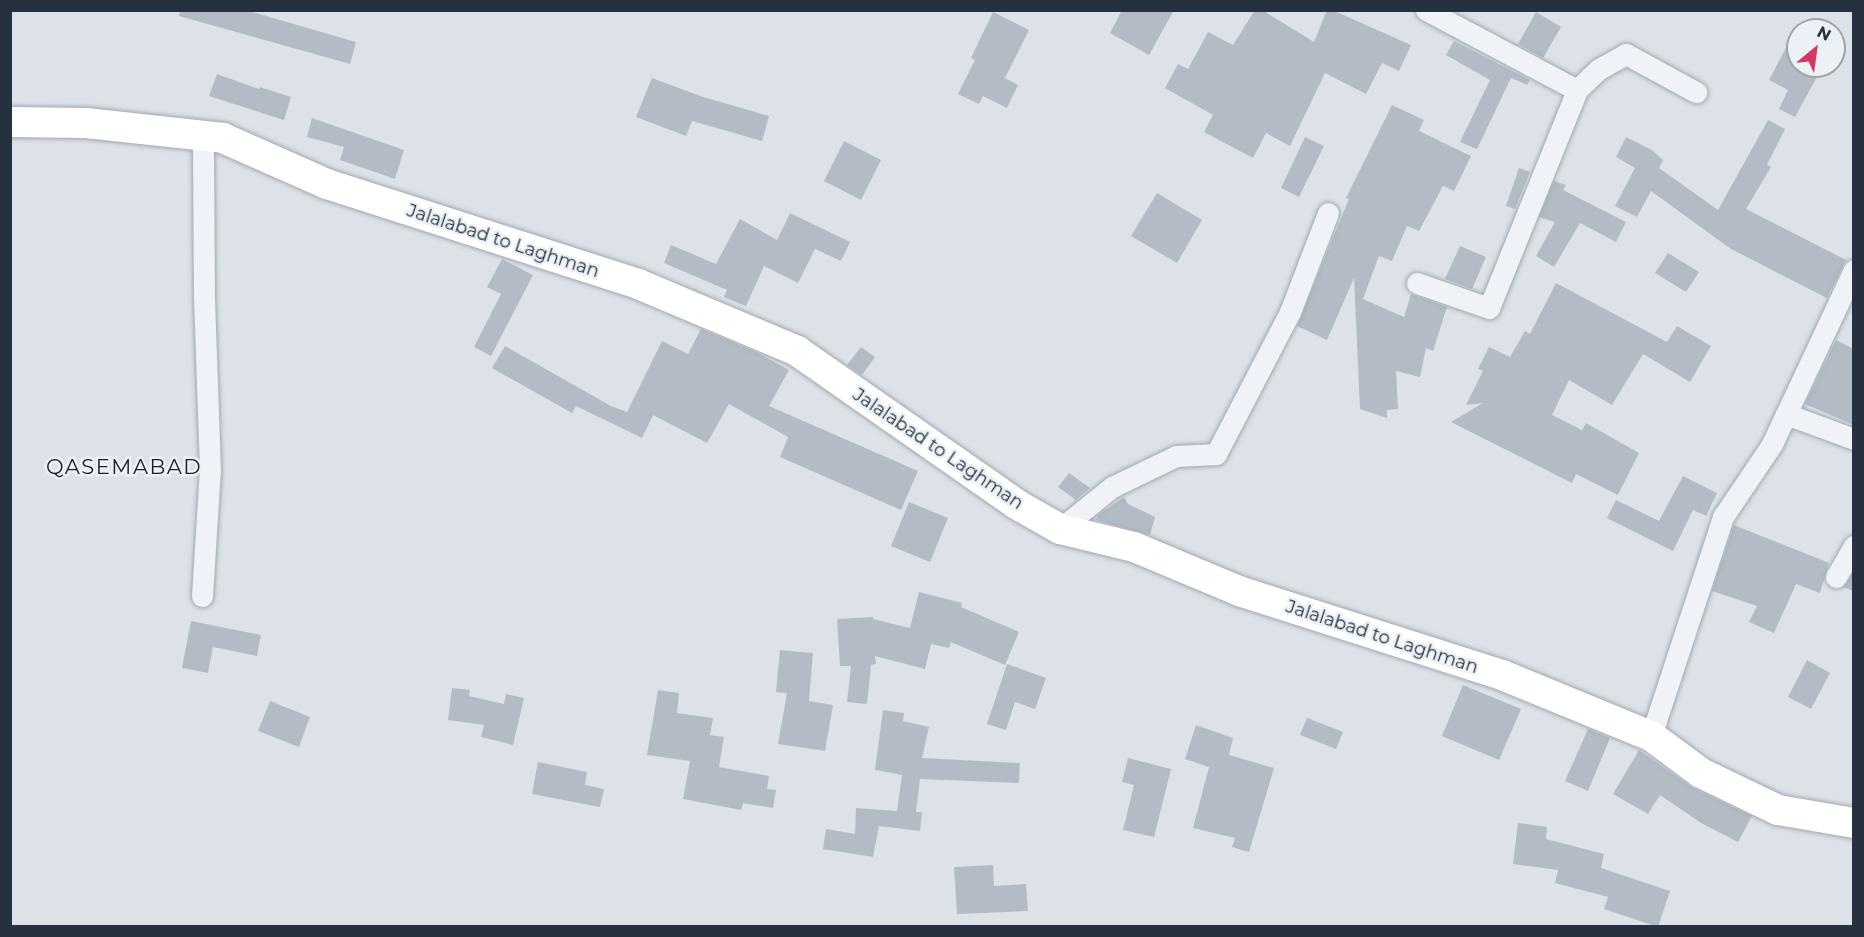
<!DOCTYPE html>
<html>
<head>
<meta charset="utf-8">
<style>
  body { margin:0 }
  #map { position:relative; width:1864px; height:937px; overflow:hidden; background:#dce2e8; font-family:Montserrat,sans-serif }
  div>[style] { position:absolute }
  .building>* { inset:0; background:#b3bcc5 }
  .roads { filter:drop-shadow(0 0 2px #a1a9b2) drop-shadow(0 0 2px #a1a9b2) }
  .street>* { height:21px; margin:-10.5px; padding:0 10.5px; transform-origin:10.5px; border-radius:10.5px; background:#eff2f6 }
  .secondary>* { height:30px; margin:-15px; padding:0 15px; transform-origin:15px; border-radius:15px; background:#fff }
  span { translate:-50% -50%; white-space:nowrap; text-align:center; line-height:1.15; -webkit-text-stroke:5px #ecf1f5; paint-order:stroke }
  .street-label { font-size:18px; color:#25313f }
  .quarter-label { font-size:21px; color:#18222f; letter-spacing:1.5px }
  .frame { position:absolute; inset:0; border:12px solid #25313f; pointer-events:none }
  .north { position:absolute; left:1786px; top:18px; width:60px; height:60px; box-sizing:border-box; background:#ecf1f5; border:2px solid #9ca4ac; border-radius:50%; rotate:29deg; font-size:16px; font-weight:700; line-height:24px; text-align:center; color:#25313f }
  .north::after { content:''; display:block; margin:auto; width:21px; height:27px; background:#d73760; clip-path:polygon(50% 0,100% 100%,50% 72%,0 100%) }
</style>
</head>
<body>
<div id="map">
  <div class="building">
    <div style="clip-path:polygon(180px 10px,245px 10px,356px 42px,350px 64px,179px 16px)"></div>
    <div style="clip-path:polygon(1122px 10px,1174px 10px,1149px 55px,1110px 33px)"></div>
    <div style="clip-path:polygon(1255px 10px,1262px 10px,1314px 42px,1327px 10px,1332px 10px,1411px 45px,1399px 71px,1382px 63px,1366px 94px,1325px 73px,1290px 146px,1266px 133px,1253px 158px,1204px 132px,1213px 115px,1165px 88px,1178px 64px,1188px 69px,1208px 32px,1233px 45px)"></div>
    <div style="clip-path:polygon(993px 12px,1029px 30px,1005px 78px,1018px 85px,1007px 108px,983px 96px,979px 104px,958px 94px,975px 60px,971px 58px)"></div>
    <div style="clip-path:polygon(1536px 12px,1561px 27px,1543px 58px,1518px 44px)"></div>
    <div style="clip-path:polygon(1798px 25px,1798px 66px,1823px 66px,1795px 117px,1779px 109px,1788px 90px,1769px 80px)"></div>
    <div style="clip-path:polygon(1454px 41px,1530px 80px,1527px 85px,1511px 78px,1477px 149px,1460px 142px,1490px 80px,1446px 55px)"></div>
    <div style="clip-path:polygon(217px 74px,259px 89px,260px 87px,291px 97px,284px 120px,209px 96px)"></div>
    <div style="clip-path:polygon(652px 78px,703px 97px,769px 116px,762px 141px,692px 121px,686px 136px,636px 117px)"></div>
    <div style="clip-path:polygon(1392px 105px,1424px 120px,1419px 131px,1471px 156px,1454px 191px,1443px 186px,1419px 231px,1407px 226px,1392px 261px,1379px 256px,1363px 299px,1404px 317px,1411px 294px,1447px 307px,1433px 351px,1426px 348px,1420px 377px,1396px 371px,1398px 409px,1387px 410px,1387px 418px,1360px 409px,1354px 278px,1327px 340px,1297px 326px,1349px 199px,1346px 198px)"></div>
    <div style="clip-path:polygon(312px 118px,404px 150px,395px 179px,340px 160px,344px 147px,307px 137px)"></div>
    <div style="clip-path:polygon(1768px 120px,1785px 129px,1767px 165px,1771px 167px,1746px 209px,1846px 260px,1827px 298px,1731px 249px,1651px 191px,1637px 217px,1615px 206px,1635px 168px,1616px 157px,1626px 137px,1652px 150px,1663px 160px,1659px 168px,1718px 210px)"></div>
    <div style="clip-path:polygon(1305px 137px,1324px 146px,1299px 197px,1281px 188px)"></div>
    <div style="clip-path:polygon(844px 141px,881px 160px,861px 200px,824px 181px)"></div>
    <div style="clip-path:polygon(1519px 168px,1530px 172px,1515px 209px,1506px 206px)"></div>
    <div style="clip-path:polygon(1554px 181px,1566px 185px,1563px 190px,1626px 222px,1616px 242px,1580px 223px,1554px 267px,1536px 256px,1555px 222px,1539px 217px)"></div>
    <div style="clip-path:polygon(1157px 193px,1202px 220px,1177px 263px,1131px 236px)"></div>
    <div style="clip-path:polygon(790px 213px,850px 242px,841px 261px,815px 249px,798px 283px,764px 266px,746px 306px,724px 297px,727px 290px,664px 263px,671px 245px,716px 264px,740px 219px,777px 240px)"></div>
    <div style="clip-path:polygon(1460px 246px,1486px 257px,1472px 289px,1445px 279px)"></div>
    <div style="clip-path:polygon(1668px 253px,1699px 272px,1686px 292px,1655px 273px)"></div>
    <div style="clip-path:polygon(502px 259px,533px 275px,491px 356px,474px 347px,501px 294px,487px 287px)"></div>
    <div style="clip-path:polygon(1556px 283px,1667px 342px,1677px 326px,1711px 346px,1690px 382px,1643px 354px,1612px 405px,1569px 380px,1552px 415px,1582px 430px,1586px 423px,1639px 453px,1618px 495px,1576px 474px,1572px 483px,1451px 422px,1483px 403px,1466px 405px,1483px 371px,1478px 369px,1489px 347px,1510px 357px,1525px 331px,1530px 334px)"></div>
    <div style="clip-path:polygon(701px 329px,758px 353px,789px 370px,769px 406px,918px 471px,901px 510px,780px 457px,788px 437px,729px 404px,707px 443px,653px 415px,642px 438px,576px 406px,572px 413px,492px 368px,505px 346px,611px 406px,627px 412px,662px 341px,688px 354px)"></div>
    <div style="clip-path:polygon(1836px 340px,1854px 349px,1854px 425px,1805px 404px)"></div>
    <div style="clip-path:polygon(861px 347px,875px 357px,862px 375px,847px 365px)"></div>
    <div style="clip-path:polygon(1069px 473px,1090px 488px,1076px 500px,1058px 487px)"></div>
    <div style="clip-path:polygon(1683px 476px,1717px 493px,1706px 516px,1693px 510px,1673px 551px,1607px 518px,1616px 500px,1659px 521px)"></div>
    <div style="clip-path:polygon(1124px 497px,1128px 504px,1155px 517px,1150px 535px,1096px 520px,1098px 515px)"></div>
    <div style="clip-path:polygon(909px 502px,948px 518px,930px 562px,891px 546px)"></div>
    <div style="clip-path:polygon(1734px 525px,1829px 563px,1820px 593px,1796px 584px,1774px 633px,1749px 622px,1757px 606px,1712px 591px)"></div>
    <div style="clip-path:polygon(1853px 573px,1854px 573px,1854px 591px,1843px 587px)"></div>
    <div style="clip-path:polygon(919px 592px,962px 603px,961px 607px,1019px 632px,1005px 665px,951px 642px,949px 648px,931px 644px,925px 669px,875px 656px,876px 664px,871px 665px,867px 704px,847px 702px,851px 666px,840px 666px,837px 619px,873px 617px,873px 619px,910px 628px)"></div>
    <div style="clip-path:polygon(191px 621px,261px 635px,257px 656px,213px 647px,208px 673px,182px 668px)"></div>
    <div style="clip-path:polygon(780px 650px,813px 653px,809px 701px,833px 705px,825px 751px,778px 744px,787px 693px,776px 692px)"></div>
    <div style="clip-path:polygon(1807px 660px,1830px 673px,1811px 709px,1788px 697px)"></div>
    <div style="clip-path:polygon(1007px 664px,1046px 678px,1035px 709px,1015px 702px,1006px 730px,987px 724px)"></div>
    <div style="clip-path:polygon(1463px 685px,1521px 709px,1499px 760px,1442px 736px)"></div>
    <div style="clip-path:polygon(452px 688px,470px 690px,469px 696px,504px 704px,506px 694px,524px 698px,513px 745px,481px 737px,484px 725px,448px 720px)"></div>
    <div style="clip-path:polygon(658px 690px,679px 693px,677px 713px,713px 718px,710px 735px,724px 737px,719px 767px,769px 776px,767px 789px,776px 790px,773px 808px,743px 803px,741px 810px,683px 799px,690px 761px,647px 755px)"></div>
    <div style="clip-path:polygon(270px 701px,310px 717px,299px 747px,258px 731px)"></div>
    <div style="clip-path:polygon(883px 710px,904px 713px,903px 721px,929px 727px,922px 758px,1020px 763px,1019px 783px,920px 779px,916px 812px,922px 812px,920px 831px,879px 826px,873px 857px,823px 849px,826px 829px,855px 834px,856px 808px,897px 811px,902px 775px,875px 770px)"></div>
    <div style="clip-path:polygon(1307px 718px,1343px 732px,1336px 749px,1300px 735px)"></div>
    <div style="clip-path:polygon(1196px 725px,1233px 738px,1229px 755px,1274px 768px,1249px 852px,1232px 847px,1235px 838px,1193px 828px,1209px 767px,1185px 759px)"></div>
    <div style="clip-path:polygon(1588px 729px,1610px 738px,1588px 791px,1565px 781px)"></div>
    <div style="clip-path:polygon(1639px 750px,1693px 788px,1752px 816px,1738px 842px,1701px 823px,1660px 795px,1648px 814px,1613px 794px)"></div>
    <div style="clip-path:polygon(1128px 758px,1171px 769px,1154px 837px,1123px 830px,1134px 785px,1122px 782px)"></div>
    <div style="clip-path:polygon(538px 762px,587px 772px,585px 785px,604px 789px,600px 807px,532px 794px)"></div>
    <div style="clip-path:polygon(1518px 823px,1547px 827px,1546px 839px,1604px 854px,1601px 868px,1670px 891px,1658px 927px,1604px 909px,1608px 897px,1555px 883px,1558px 870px,1513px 864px)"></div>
    <div style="clip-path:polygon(993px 865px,994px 886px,1026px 884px,1028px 911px,957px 914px,954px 867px)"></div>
  </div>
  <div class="roads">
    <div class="street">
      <div style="left:1426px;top:10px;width:171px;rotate:27.9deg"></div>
      <div style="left:1417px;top:283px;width:76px;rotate:19.1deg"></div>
      <div style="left:1489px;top:308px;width:235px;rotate:-68deg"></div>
      <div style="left:1577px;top:90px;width:30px;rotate:-44deg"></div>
      <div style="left:1599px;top:69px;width:31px;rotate:-29deg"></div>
      <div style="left:1626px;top:54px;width:80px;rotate:28.5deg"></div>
      <div style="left:1786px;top:414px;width:72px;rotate:20.2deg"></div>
      <div style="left:1060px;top:529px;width:67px;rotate:-38.9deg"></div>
      <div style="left:1112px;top:487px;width:71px;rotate:-25.8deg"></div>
      <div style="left:1176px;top:456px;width:40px;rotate:-2.9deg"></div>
      <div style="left:1216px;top:454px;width:160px;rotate:-62.5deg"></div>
      <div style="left:1290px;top:312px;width:106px;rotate:-69deg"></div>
      <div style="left:1836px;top:577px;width:36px;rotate:-60deg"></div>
      <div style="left:202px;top:596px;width:126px;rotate:-86.4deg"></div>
      <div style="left:210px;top:470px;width:174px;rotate:-92deg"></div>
      <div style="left:204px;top:296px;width:161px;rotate:-90.4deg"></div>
      <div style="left:1651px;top:736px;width:231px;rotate:-71.8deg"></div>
      <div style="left:1723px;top:517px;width:88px;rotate:-56.1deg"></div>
      <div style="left:1772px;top:444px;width:192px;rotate:-64.8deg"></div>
    </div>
    <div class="secondary">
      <div style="left:10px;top:122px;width:76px;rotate:0.8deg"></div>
      <div style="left:86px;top:123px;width:138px;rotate:6.2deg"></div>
      <div style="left:223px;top:138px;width:114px;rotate:23.9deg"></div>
      <div style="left:327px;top:184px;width:327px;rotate:17.8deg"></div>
      <div style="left:638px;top:284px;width:173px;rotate:22.8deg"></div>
      <div style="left:797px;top:351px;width:267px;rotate:34.9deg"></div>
      <div style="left:1016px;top:504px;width:51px;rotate:29.6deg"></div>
      <div style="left:1060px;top:529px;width:76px;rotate:13.7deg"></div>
      <div style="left:1134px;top:547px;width:114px;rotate:22.7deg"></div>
      <div style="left:1239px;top:591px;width:276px;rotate:17.7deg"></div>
      <div style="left:1502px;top:675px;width:161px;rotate:22.3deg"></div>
      <div style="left:1651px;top:736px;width:62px;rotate:36.5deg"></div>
      <div style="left:1701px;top:773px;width:85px;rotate:25.7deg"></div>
      <div style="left:1778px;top:810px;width:77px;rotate:9.7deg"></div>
    </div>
  </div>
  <div class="street-label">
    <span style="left:503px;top:241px;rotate:18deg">Jalalabad to Laghman</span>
    <span style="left:938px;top:449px;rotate:34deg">Jalalabad to Laghman</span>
    <span style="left:1382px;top:637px;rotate:18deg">Jalalabad to Laghman</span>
  </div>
  <div class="quarter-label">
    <span style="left:124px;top:467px">QASEMABAD</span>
  </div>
  <div class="frame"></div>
  <div class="north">N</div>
</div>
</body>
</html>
